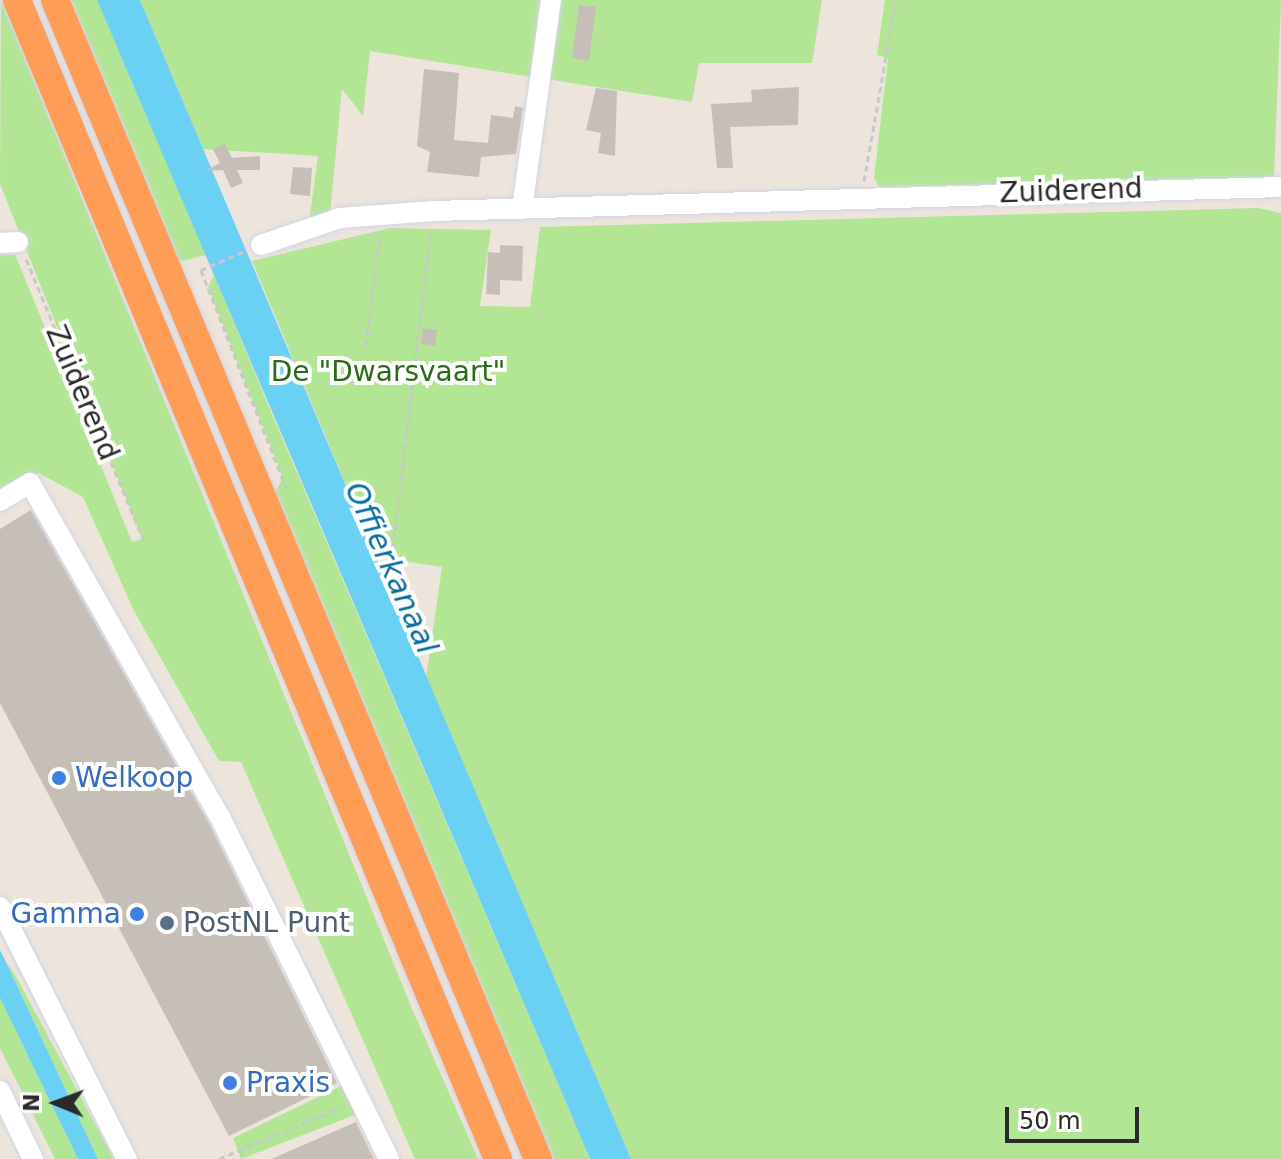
<!DOCTYPE html>
<html>
<head>
<meta charset="utf-8">
<style>
  body { margin:0 }
  #map { position:relative; width:1281px; height:1159px; overflow:hidden; background:#ede5dc; font-family:"DejaVu Sans",sans-serif }
  div>[style] { position:absolute }
  .green>* { inset:0; background:#b2e695 }
  .water>* { inset:0; background:#6ad1f4 }
  .building>* { inset:0; background:#c5bfb8 }
  .path>* { height:3px; margin-top:-1.5px; transform-origin:0; background:repeating-linear-gradient(90deg,#c8c8c8 0 6px,transparent 0 10px) }
  .roads { filter:drop-shadow(0 0 2px #d1d5e4) drop-shadow(0 0 2px #d1d5e4) }
  .minor>* { height:20px; margin:-10px; padding:0 10px; transform-origin:10px; border-radius:10px; background:#fff }
  .highway>* { height:28px; margin:-14px; padding:0 14px; transform-origin:14px; border-radius:14px; background:#ff9c55 }
  .dots>* { width:22px; height:22px; translate:-50% -50%; box-sizing:border-box; border:4px solid #fff; border-radius:50% }
  span { translate:-50% -50%; white-space:nowrap; text-align:center; line-height:1.15; -webkit-text-stroke:8px #fff; paint-order:stroke }
  .street-label { font-size:28px; color:#2a2a2a }
  .park-label { font-size:28px; color:#296b17 }
  .shop-label { font-size:28px; color:#366cbe }
  .left { translate:0 -50%; text-align:left }
  .right { translate:-100% -50%; text-align:right }
  .service-label { font-size:28px; color:#4e5e75 }
  .water-label { font-size:30px; color:#076ea1; font-style:italic }
  .north { position:absolute; left:16px; top:1063px; width:80px; height:80px; -webkit-text-stroke:6px #fff; paint-order:stroke; rotate:271deg; font-size:22px; font-weight:700; line-height:32px; text-align:center; color:#2a2a2a }
  .north::after { content:''; display:block; margin:auto; width:28px; height:36px; background:#2a2a2a; clip-path:polygon(50% 0,100% 100%,50% 72%,0 100%) }
  .scale { position:absolute; left:1005px; top:1107px; width:134px; height:36px; box-sizing:border-box; border:4px solid #2a2a2a; border-top:0; padding-left:10px; font-size:24px; line-height:28px; white-space:nowrap; color:#2a2a2a; -webkit-text-stroke:6px #fff; paint-order:stroke }
</style>
</head>
<body>
<div id="map">
  <div class="green">
    <div style="clip-path:polygon(1px 0,411px 1006px,478px 1159px,415px 1159px,241px 762px,219px 761px,134px 611px,83px 497px,39px 473px,0 490px,0 255px,15px 254px,132px 542px,142px 539px,0 184px)"></div>
    <div style="clip-path:polygon(71px 0,97px 0,206px 255px,178px 262px)"></div>
    <div style="clip-path:polygon(140px 0,542px 0,532px 77px,370px 51px,363px 116px,342px 89px,330px 214px,309px 222px,318px 156px,203px 149px)"></div>
    <div style="clip-path:polygon(556px 0,822px 0,812px 63px,699px 63px,692px 102px,546px 79px)"></div>
    <div style="clip-path:polygon(885px 0,1281px 0,1274px 177px,879px 187px,874px 178px,888px 58px,877px 55px)"></div>
    <div style="clip-path:polygon(1258px 208px,1281px 213px,1281px 1159px,631px 1159px,426px 678px,442px 567px,376px 557px,252px 261px,390px 228px,491px 230px,480px 306px,530px 307px,540px 227px)"></div>
    <div style="clip-path:polygon(214px 275px,269px 407px,590px 1159px,552px 1159px,397px 795px,273px 495px,283px 478px,208px 287px)"></div>
    <div style="clip-path:polygon(6px 962px,13px 971px,114px 1159px,98px 1159px)"></div>
    <div style="clip-path:polygon(0 998px,78px 1159px,55px 1159px,0 1048px)"></div>
    <div style="clip-path:polygon(343px 1085px,357px 1114px,241px 1159px,233px 1138px)"></div>
  </div>
  <div class="water">
    <div style="clip-path:polygon(97px 0,140px 0,631px 1159px,590px 1159px)"></div>
    <div style="clip-path:polygon(0 950px,6px 962px,98px 1159px,78px 1159px,0 998px)"></div>
  </div>
  <div class="building">
    <div style="clip-path:polygon(579px 5px,596px 7px,589px 61px,572px 58px)"></div>
    <div style="clip-path:polygon(424px 69px,459px 73px,454px 140px,488px 143px,491px 115px,513px 118px,515px 106px,523px 108px,516px 154px,481px 157px,479px 177px,427px 172px,430px 152px,417px 146px)"></div>
    <div style="clip-path:polygon(799px 87px,798px 125px,730px 127px,733px 168px,717px 168px,711px 104px,752px 102px,751px 90px)"></div>
    <div style="clip-path:polygon(596px 88px,617px 91px,615px 156px,598px 153px,601px 133px,586px 130px)"></div>
    <div style="clip-path:polygon(225px 144px,232px 158px,260px 156px,260px 170px,237px 170px,243px 183px,231px 188px,223px 170px,205px 171px,220px 163px,213px 149px)"></div>
    <div style="clip-path:polygon(293px 167px,312px 168px,310px 196px,290px 194px)"></div>
    <div style="clip-path:polygon(500px 245px,523px 246px,522px 281px,500px 280px,500px 295px,486px 294px,488px 252px,500px 253px)"></div>
    <div style="clip-path:polygon(423px 328px,437px 330px,435px 346px,421px 344px)"></div>
    <div style="clip-path:polygon(31px 510px,209px 823px,337px 1083px,229px 1136px,0 703px,0 529px)"></div>
    <div style="clip-path:polygon(356px 1122px,374px 1159px,271px 1159px)"></div>
  </div>
  <div class="path">
    <div style="left:864px;top:181px;width:184px;rotate:-80deg"></div>
    <div style="left:243px;top:252px;width:46px;rotate:156.8deg"></div>
    <div style="left:201px;top:270px;width:234px;rotate:68.7deg"></div>
    <div style="left:26px;top:259px;width:308px;rotate:67.3deg"></div>
    <div style="left:366px;top:345px;width:112px;rotate:-82.8deg"></div>
    <div style="left:393px;top:549px;width:320px;rotate:-83.2deg"></div>
    <div style="left:219px;top:1159px;width:133px;rotate:-23.1deg"></div>
  </div>
  <div class="roads">
    <div class="minor">
      <div style="left:522px;top:209px;width:211px;rotate:-82.1deg"></div>
      <div style="left:0;top:243px;width:18px;rotate:-3deg"></div>
      <div style="left:261px;top:245px;width:83px;rotate:-18.9deg"></div>
      <div style="left:340px;top:218px;width:94px;rotate:-4.3deg"></div>
      <div style="left:434px;top:211px;width:847px;rotate:-1.62deg"></div>
      <div style="left:0;top:501px;width:35px;rotate:-31deg"></div>
      <div style="left:30px;top:483px;width:384px;rotate:60.4deg"></div>
      <div style="left:220px;top:817px;width:381px;rotate:63.7deg"></div>
      <div style="left:0;top:907px;width:282px;rotate:63.3deg"></div>
      <div style="left:0;top:1091px;width:76px;rotate:64.1deg"></div>
    </div>
    <div class="highway">
      <div style="left:17px;top:0;width:1255px;rotate:67.46deg"></div>
      <div style="left:55px;top:0;width:1256px;rotate:67.38deg"></div>
    </div>
  </div>
  <div class="dots">
    <div style="left:59px;top:778px;background:#3f7fe0"></div>
    <div style="left:137px;top:914px;background:#3f7fe0"></div>
    <div style="left:167px;top:923px;background:#5c6f8a"></div>
    <div style="left:230px;top:1083px;background:#3f7fe0"></div>
  </div>
  <div class="street-label">
    <span style="left:1071px;top:191px;rotate:-2deg">Zuiderend</span>
    <span style="left:82px;top:393px;rotate:67deg">Zuiderend</span>
  </div>
  <div class="park-label">
    <span style="left:388px;top:372px">De "Dwarsvaart"</span>
  </div>
  <div class="shop-label">
    <span class="left" style="left:75px;top:778px">Welkoop</span>
    <span class="right" style="left:121px;top:914px">Gamma</span>
    <span class="left" style="left:246px;top:1083px">Praxis</span>
  </div>
  <div class="service-label">
    <span class="left" style="left:183px;top:923px">PostNL Punt</span>
  </div>
  <div class="water-label">
    <span style="left:391px;top:568px;rotate:66deg">Offierkanaal</span>
  </div>
  <div class="north">N</div>
  <div class="scale">50 m</div>
</div>
</body>
</html>
